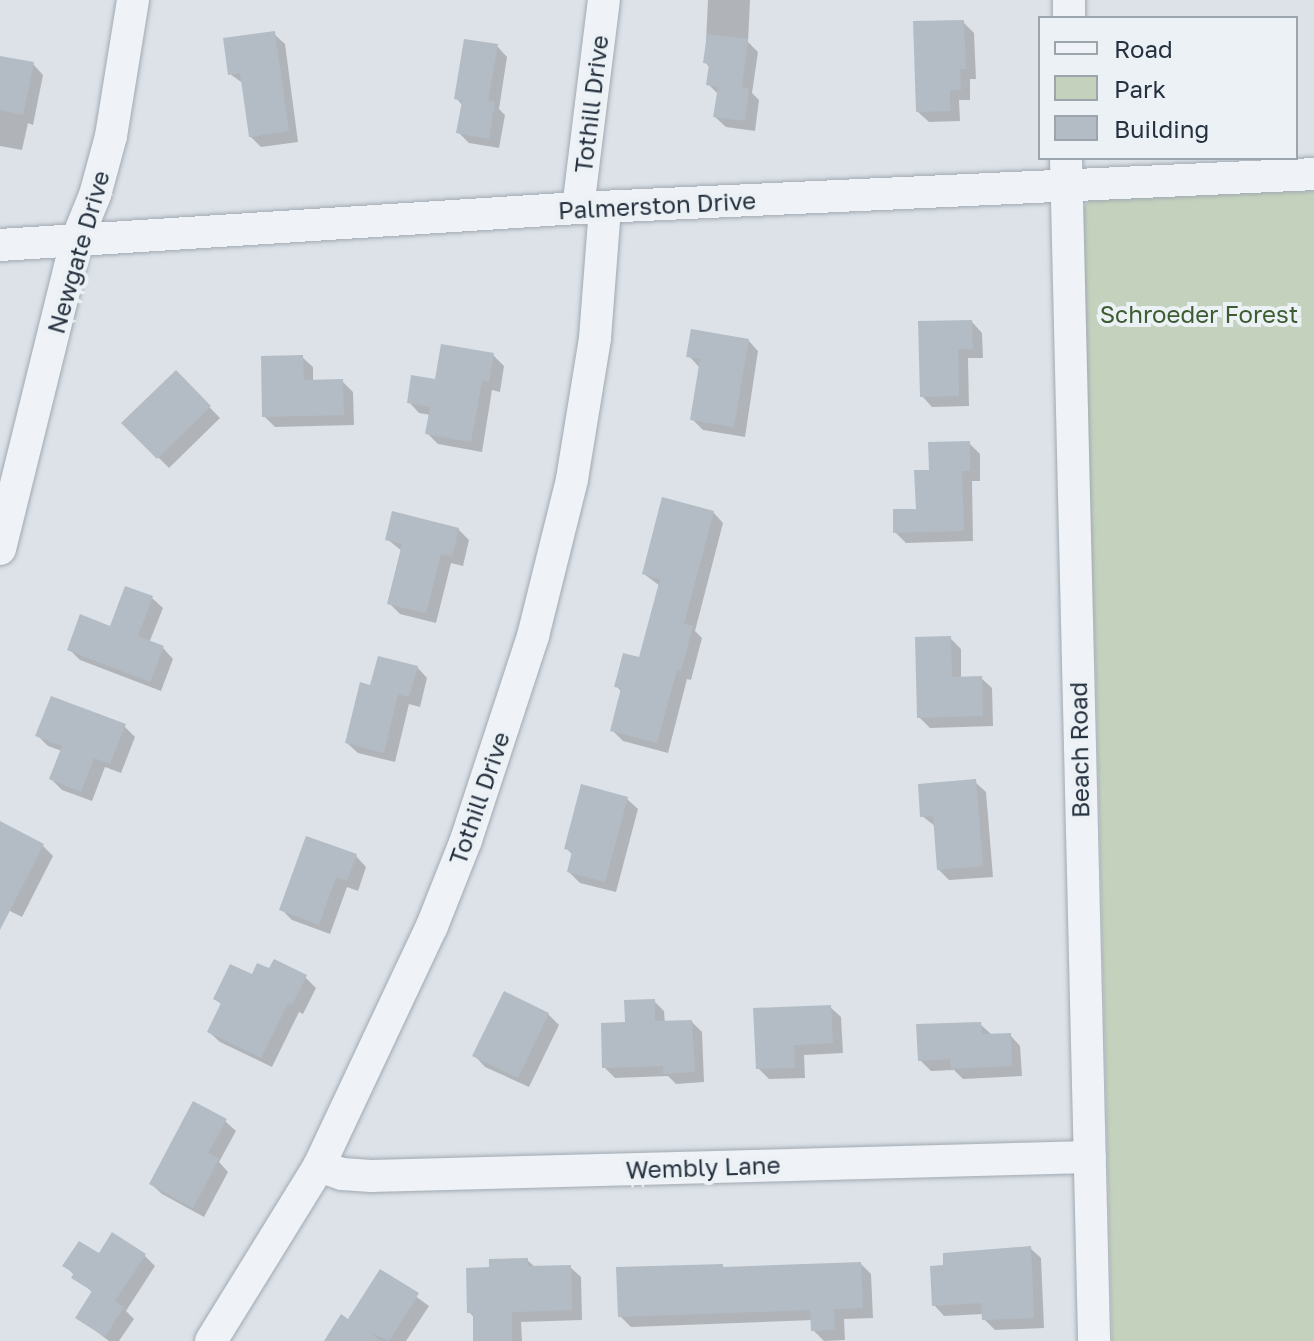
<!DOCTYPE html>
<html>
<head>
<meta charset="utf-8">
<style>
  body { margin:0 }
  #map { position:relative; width:1314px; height:1341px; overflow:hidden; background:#dce2e8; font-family:"Golos Text",sans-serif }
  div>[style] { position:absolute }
  .green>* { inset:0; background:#c4d2bd }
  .shadow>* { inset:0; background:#0003 }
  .building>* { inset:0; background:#b3bcc5 }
  .roads { filter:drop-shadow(0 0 2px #a1a9b2) drop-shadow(0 0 2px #a1a9b2) }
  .street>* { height:32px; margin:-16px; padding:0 16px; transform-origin:16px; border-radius:16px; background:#eff2f6 }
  span { translate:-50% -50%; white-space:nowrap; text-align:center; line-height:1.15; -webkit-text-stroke:8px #ecf1f5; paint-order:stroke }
  .street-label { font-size:24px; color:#25313f }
  .park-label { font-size:24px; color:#3e5c31 }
  .legend { position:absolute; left:1038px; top:16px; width:260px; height:144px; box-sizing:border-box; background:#ecf1f5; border:2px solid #9ca4ac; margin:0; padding:10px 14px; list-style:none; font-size:24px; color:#25313f }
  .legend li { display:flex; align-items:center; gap:16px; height:40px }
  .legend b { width:40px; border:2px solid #9ca4ac }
</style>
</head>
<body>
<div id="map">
  <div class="green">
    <div style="clip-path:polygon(1314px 190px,1314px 1341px,1112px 1341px,1096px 679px,1079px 212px,1092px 198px)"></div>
  </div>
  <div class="shadow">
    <div style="clip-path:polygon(708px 0,750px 0,748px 42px,758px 52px,752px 93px,759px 100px,755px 131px,726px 127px,715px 117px,719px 95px,708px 84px,710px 68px,705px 62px)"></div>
    <div style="clip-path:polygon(963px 22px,974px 33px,976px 79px,970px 79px,970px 100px,959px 100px,960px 121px,929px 122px,918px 112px)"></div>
    <div style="clip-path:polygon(274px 34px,285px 44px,298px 142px,261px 147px,250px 136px,244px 84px,230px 74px)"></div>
    <div style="clip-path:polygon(497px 46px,507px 57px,499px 109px,505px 115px,499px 148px,469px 143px,459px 133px,463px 106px,456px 98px)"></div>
    <div style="clip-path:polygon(0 58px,33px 64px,43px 75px,33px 125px,28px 123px,22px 150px,0 146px)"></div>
    <div style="clip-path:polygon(972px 322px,982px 333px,983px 358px,968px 358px,969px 406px,932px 407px,922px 396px)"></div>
    <div style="clip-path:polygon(748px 340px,758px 351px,745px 437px,703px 430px,692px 419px,699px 367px,689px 356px)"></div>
    <div style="clip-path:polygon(493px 355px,504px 366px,500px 392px,492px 390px,482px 452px,438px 444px,427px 433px,431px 415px,419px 413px,409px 402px,436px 382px)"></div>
    <div style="clip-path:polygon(302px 357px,313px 367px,313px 382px,342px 381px,353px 392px,354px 425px,275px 427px,264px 416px)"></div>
    <div style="clip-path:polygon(176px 373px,220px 418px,169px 468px,124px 423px)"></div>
    <div style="clip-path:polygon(969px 443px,980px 454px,980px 481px,972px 481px,973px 541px,906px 543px,895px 532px,918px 511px,931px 472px)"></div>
    <div style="clip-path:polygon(713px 512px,723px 523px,695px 631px,702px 638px,691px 680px,687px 679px,668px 753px,623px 741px,612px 730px,622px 692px,616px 686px,641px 659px,660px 586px,644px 574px)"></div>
    <div style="clip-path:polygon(458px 529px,469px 540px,463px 566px,451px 563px,436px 623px,400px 614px,389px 603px,402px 551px,387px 539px)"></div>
    <div style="clip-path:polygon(152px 598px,163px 608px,149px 643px,163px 648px,173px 659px,161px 691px,80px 660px,69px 649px,111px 628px)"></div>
    <div style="clip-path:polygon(950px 638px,961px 649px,961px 678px,981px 678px,992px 688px,993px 726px,930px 728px,919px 717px)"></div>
    <div style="clip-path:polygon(417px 667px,427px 678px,420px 707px,409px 704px,395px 762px,358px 753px,347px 743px)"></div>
    <div style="clip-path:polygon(124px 726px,135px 737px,121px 773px,105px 767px,92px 801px,62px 790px,51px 779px,62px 751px,48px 746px,37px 735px)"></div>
    <div style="clip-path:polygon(975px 782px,986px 792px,993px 877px,949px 880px,939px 870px,935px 826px,922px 816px)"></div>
    <div style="clip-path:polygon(627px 799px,638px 809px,616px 892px,580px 883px,569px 872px,573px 855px,567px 849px)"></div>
    <div style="clip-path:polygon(42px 845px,53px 856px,22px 917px,0 906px)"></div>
    <div style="clip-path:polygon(356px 856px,366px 867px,358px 891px,347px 887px,330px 934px,292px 920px,281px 909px)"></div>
    <div style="clip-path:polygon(252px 976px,305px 977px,316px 988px,303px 1014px,299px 1012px,272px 1067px,220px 1042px,209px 1032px,222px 1005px,215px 999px)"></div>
    <div style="clip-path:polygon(654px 1001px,664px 1011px,665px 1023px,692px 1022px,702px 1032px,704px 1082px,676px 1084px,668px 1076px,615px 1078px,604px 1067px,627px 1024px)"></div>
    <div style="clip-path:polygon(830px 1007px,841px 1017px,843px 1053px,804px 1055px,805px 1078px,769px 1079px,758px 1068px)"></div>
    <div style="clip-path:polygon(548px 1014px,559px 1025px,529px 1087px,485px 1067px,475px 1056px)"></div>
    <div style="clip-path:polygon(980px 1024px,991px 1034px,1010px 1035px,1020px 1046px,1022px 1076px,963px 1079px,954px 1070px,931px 1071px,920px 1060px)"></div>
    <div style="clip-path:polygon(225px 1121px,236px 1131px,219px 1162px,228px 1172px,204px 1217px,162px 1194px,151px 1184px)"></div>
    <div style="clip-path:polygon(1030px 1248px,1041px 1258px,1044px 1328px,995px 1330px,984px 1319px,984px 1314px,944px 1316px,934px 1305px)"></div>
    <div style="clip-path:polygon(144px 1255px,155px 1266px,126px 1311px,134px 1319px,119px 1341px,109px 1341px,77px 1317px,93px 1293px,65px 1266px)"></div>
    <div style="clip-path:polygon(527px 1260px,535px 1267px,570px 1267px,581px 1277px,582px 1320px,521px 1322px,522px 1341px,475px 1341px,475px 1318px,469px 1312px,491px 1268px)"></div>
    <div style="clip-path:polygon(861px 1264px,871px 1274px,873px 1318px,844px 1319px,845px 1340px,824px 1341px,813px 1330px,813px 1320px,631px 1327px,620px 1316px,722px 1266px,726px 1269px)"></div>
    <div style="clip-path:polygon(381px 1271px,429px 1306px,406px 1341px,326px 1341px,349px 1322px)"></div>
  </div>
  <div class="building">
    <div style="clip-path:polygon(964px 20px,966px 69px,960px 69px,961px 90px,950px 90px,950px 111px,916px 112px,913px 21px)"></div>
    <div style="clip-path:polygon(275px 31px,289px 131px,249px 137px,240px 73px,228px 75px,223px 38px)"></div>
    <div style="clip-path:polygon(707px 34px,748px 39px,742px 87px,749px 88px,745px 121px,713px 117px,718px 87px,706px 85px,709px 64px,703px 63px)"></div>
    <div style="clip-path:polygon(464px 39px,498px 44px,488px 101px,495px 102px,489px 139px,456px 133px,462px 101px,454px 99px)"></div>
    <div style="clip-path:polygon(0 56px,34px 62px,23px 115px,0 110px)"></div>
    <div style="clip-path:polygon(972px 320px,973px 349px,958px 349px,959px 396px,920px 397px,918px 321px)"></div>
    <div style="clip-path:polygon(691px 329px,749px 339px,734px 427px,690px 420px,700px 359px,686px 357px)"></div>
    <div style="clip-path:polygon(441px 344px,494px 353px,489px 382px,482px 381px,471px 442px,425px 434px,430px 407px,407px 403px,411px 375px,435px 379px)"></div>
    <div style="clip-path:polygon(303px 355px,304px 380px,343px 379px,344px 415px,262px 417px,261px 356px)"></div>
    <div style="clip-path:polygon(176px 370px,211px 406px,157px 459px,121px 423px)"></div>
    <div style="clip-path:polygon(970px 441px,970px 471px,962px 471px,964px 531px,893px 533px,893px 509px,916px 509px,914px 470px,929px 470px,928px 442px)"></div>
    <div style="clip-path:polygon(662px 497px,714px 511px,684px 624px,693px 626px,681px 671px,677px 670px,657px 743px,610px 731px,621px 688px,614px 687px,623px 653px,639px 657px,660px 579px,642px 574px)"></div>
    <div style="clip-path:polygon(392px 511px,459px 528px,452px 556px,441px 554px,426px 613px,387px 604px,402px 544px,385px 540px)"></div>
    <div style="clip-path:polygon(125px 586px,153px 596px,138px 636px,164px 646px,150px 682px,67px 650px,80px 614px,110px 626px)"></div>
    <div style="clip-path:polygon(951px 636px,952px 677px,982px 676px,983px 716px,917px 718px,915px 637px)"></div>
    <div style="clip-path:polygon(378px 656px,418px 666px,409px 697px,398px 694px,384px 753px,345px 743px,360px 682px,370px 685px)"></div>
    <div style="clip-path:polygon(51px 696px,126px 724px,110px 764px,94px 758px,81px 792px,49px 779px,62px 746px,35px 736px)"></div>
    <div style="clip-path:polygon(976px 779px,983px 866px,937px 870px,933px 816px,920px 817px,918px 784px)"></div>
    <div style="clip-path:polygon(581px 784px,628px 797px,605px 882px,567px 872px,572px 851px,564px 849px)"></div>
    <div style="clip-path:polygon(0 821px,44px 844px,0 930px)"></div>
    <div style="clip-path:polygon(306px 836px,357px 854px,347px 881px,336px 877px,319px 925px,279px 910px)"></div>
    <div style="clip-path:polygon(274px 959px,307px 975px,292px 1005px,288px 1003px,261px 1058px,207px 1032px,221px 1003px,213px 999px,230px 964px,252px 974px,257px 963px,269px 968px)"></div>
    <div style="clip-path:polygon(504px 991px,549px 1013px,518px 1078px,472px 1056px)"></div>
    <div style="clip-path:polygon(655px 999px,655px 1021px,692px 1020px,695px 1072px,663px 1074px,663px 1066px,602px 1068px,601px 1023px,625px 1022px,624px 1000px)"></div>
    <div style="clip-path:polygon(831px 1005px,833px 1043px,794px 1045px,795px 1068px,756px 1069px,753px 1008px)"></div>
    <div style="clip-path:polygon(981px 1022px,982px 1034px,1011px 1033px,1012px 1066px,951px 1069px,950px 1059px,918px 1061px,916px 1024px)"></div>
    <div style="clip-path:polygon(193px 1101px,227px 1119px,208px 1153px,219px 1159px,193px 1208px,149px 1184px)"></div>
    <div style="clip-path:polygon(112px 1232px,146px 1254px,115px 1301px,124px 1307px,105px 1337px,75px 1318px,92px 1291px,71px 1278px,74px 1273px,62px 1266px,79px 1241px,99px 1253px)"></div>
    <div style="clip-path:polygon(1031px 1246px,1034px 1318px,982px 1320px,981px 1303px,932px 1306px,930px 1266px,943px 1265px,943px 1253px)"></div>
    <div style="clip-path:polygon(528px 1258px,528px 1266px,571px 1265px,572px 1310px,512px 1312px,512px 1341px,473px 1341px,473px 1313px,467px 1313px,466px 1268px,489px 1267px,489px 1259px)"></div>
    <div style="clip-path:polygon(861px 1262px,863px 1308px,834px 1309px,835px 1330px,811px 1331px,810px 1310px,618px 1317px,616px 1267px,723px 1264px,723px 1267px)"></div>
    <div style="clip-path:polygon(380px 1269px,419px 1293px,389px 1341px,369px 1332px,381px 1341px,324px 1341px,341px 1314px,348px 1319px)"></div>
  </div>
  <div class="roads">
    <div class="street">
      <div style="left:1069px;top:18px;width:18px;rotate:-90deg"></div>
      <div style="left:1066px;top:158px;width:1183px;rotate:88.64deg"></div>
      <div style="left:578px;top:208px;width:210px;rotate:-82.9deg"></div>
      <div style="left:0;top:245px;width:579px;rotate:-3.66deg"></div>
      <div style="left:578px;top:208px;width:737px;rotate:-2.64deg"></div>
      <div style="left:0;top:549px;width:319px;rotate:-76.1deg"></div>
      <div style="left:77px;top:239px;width:48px;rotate:-67.8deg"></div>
      <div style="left:95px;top:195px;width:61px;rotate:-74.8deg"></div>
      <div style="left:111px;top:136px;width:138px;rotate:-80.8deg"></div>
      <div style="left:319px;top:1166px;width:24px;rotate:19deg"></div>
      <div style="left:342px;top:1174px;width:29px;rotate:4deg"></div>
      <div style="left:371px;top:1176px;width:719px;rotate:-1.51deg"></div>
      <div style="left:211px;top:1341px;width:206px;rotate:-58.3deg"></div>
      <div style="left:319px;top:1166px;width:265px;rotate:-64.8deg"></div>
      <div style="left:432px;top:926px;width:92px;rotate:-68.4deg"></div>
      <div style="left:466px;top:840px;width:215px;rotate:-71.8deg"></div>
      <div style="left:533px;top:636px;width:162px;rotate:-76deg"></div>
      <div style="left:572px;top:479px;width:143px;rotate:-80.7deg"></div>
      <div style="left:595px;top:338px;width:131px;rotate:-85.6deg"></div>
    </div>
  </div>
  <div class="street-label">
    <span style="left:591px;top:104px;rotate:-83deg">Tothill Drive</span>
    <span style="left:657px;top:205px;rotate:-3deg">Palmerston Drive</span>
    <span style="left:78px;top:252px;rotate:-74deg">Newgate Drive</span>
    <span style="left:1079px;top:750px;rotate:-91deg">Beach Road</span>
    <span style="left:479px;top:798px;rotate:-71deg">Tothill Drive</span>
    <span style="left:703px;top:1167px;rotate:-2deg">Wembly Lane</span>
  </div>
  <div class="park-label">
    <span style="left:1199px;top:314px">Schroeder Forest</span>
  </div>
  <ul class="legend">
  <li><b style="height:10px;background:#eff2f6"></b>Road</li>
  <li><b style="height:22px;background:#c4d2bd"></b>Park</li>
  <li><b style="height:22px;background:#b3bcc5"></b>Building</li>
  </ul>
</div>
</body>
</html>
